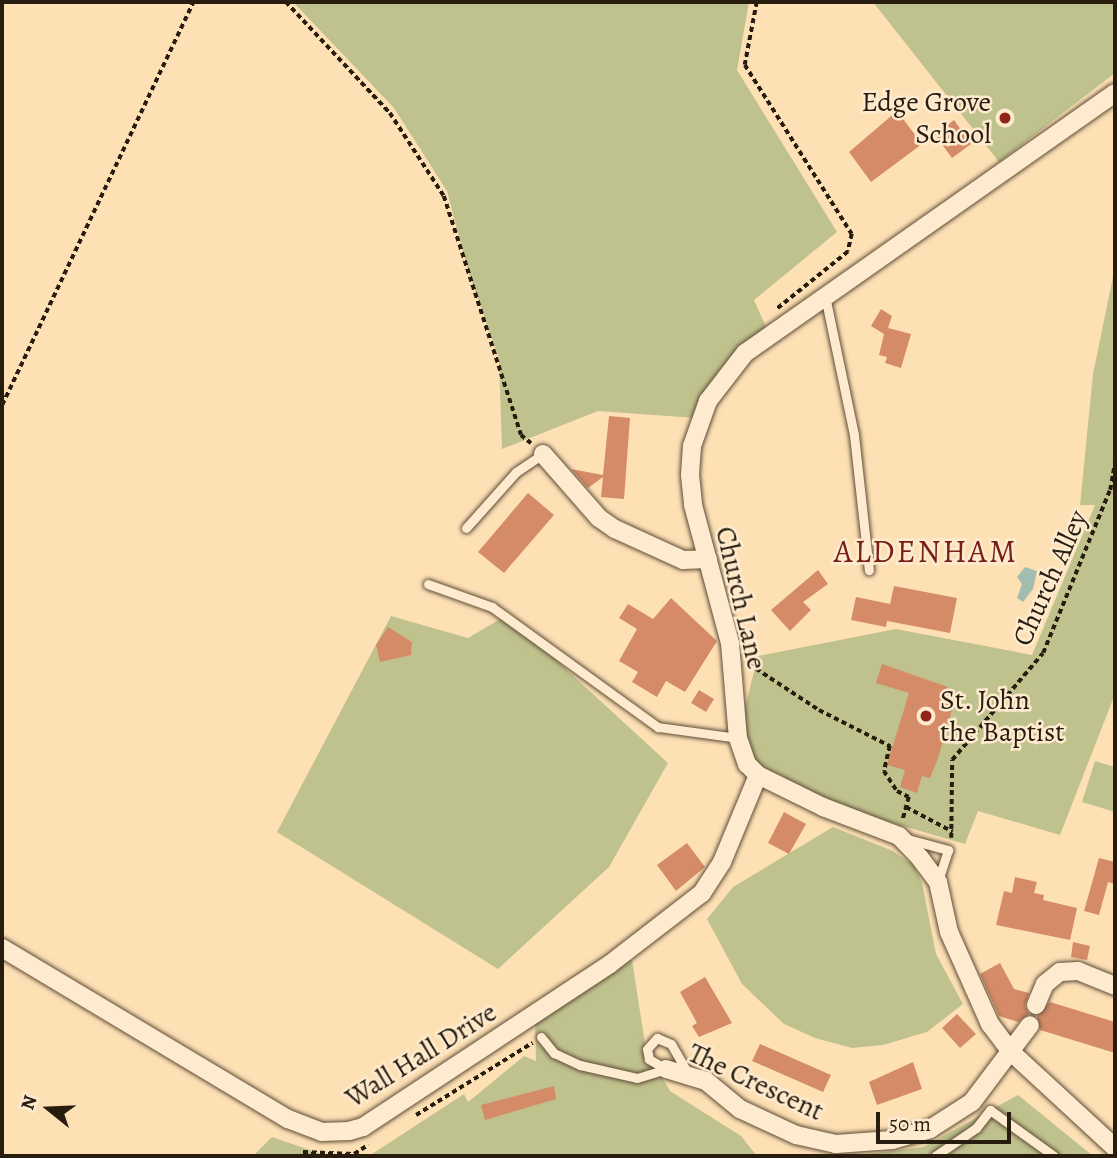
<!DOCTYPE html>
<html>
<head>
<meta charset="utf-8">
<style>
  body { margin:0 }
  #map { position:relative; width:1117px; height:1158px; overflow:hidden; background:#fee0b5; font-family:Alegreya,serif }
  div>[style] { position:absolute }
  .green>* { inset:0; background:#c0c28d }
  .water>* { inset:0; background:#a0bdaf }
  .building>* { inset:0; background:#d68b68 }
  .path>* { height:3.5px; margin-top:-1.75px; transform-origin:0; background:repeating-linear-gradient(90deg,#271c0e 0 5px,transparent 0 8.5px) }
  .roads { filter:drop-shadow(0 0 2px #5d4d38) drop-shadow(0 0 2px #5d4d38) }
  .lane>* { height:9px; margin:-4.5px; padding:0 4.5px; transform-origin:4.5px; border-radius:4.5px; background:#feebcf }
  .street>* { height:18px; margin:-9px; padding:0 9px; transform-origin:9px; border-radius:9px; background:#feebcf }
  .dots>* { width:19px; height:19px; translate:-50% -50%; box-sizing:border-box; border:4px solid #feebcf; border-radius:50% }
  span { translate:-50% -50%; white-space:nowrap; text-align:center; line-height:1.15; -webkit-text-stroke:5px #feebcf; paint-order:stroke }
  .poi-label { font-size:28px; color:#271c0e }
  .right { translate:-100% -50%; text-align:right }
  .left { translate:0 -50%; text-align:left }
  .street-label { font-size:28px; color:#271c0e }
  .quarter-label { font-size:32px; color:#7a1f14; letter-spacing:2px }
  .frame { position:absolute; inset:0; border:4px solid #271c0e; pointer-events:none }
  .north { position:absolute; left:14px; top:1074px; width:70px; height:70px; -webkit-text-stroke:5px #feebcf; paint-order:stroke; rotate:288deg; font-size:19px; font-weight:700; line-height:28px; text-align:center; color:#271c0e }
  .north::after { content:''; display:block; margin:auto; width:24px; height:32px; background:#271c0e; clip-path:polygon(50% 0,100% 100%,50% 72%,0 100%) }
  .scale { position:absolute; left:876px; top:1112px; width:135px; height:32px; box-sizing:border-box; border:4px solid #271c0e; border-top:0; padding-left:9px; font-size:21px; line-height:24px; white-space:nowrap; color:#271c0e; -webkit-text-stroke:5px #feebcf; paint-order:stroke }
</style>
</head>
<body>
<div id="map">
  <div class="green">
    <div style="clip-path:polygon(293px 2px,749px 2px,737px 70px,837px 232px,754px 300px,766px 327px,740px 350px,695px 418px,598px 411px,502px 449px,499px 359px,469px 274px,447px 191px,394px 108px)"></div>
    <div style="clip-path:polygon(873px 2px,1115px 2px,1115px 73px,999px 162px)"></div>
    <div style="clip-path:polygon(1115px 267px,1115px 694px,1060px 835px,978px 811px,965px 844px,827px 804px,760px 770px,749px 751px,743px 715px,758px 656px,896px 629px,1032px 655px,1095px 505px,1080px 505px,1093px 374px)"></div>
    <div style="clip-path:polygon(507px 615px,668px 763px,609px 867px,498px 969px,277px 832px,391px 616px,468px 638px)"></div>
    <div style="clip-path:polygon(1095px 761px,1115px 767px,1115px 812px,1082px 802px)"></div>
    <div style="clip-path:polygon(833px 827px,893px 851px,914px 866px,922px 883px,936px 954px,963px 1004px,927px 1032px,883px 1045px,852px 1048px,815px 1038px,784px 1024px,742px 984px,707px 919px,733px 887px)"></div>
    <div style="clip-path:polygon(632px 960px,646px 1050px,670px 1091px,741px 1136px,757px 1156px,369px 1156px,464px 1094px,468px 1102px,524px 1056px,536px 1061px,535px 1019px)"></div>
    <div style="clip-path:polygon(1018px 1095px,1093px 1156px,852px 1156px,923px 1147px)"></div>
    <div style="clip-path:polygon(272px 1137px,327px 1156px,253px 1156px)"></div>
  </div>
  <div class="water">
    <div style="clip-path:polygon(1025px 567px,1037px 571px,1033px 589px,1023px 602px,1017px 598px,1022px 584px,1017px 577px)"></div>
  </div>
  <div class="building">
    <div style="clip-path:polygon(897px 111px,922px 144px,871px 182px,849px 152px)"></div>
    <div style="clip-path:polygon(954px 120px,971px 144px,952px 158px,935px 135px)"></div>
    <div style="clip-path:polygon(881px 309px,892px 316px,888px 328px,911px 334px,901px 368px,885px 363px,887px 357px,879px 355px,884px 334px,871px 326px)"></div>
    <div style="clip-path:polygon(609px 416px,630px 418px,624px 499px,601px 497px,603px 477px,588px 488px,571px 469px,603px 475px)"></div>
    <div style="clip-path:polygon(528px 493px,554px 515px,504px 573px,478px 552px)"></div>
    <div style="clip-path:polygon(818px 570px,828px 584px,803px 602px,811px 610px,790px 631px,771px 610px)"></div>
    <div style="clip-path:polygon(894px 586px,957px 598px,950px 633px,887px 621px,886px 627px,851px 620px,856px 597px,890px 604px)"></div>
    <div style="clip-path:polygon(671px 598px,717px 641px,685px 692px,666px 681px,657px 697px,632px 682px,638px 672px,619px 661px,637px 629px,619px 618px,628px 604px,653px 619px)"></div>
    <div style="clip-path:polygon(388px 627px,412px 642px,411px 655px,380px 662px,376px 645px)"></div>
    <div style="clip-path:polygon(882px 664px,948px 687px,944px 697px,955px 700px,937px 761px,930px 778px,922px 776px,917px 793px,900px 787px,905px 770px,887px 765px,909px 693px,876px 683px)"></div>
    <div style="clip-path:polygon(699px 690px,714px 699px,706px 712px,691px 703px)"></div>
    <div style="clip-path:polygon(784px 812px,806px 824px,789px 854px,768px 843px)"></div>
    <div style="clip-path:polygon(687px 843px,705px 867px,676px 891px,657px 865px)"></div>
    <div style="clip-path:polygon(1099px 858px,1115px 862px,1115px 884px,1108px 882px,1099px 915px,1084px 911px)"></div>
    <div style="clip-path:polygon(1015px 877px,1037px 882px,1034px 893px,1044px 895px,1043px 900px,1077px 908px,1070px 940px,996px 925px,1004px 891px,1012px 893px)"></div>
    <div style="clip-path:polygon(1073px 942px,1090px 946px,1087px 960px,1071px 957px)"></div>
    <div style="clip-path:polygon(1000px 963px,1014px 989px,1029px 993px,1025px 1006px,1029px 1014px,1018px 1022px,999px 1016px,980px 974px)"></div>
    <div style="clip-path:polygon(705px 977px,732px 1023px,699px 1037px,692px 1026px,697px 1023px,680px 992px)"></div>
    <div style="clip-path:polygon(1050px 1002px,1115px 1022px,1115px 1053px,1040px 1030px,1037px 1016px)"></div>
    <div style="clip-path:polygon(957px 1014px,976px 1034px,960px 1048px,942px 1028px)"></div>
    <div style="clip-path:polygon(760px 1044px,831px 1075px,823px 1092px,752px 1061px)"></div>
    <div style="clip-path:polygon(913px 1062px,922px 1089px,877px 1105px,869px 1082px)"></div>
    <div style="clip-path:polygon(554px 1086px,556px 1099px,485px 1120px,481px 1105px)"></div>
  </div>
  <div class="path">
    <div style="left:286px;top:2px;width:152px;rotate:46.9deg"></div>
    <div style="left:390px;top:113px;width:99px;rotate:57deg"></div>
    <div style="left:444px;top:196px;width:251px;rotate:72.1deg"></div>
    <div style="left:521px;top:435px;width:13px;rotate:39deg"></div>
    <div style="left:757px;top:2px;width:64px;rotate:100.8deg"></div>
    <div style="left:745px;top:65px;width:200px;rotate:57.7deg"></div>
    <div style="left:852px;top:234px;width:18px;rotate:103deg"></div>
    <div style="left:848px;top:252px;width:91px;rotate:141.2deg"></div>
    <div style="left:2px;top:405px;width:446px;rotate:-64.6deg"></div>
    <div style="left:749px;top:664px;width:84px;rotate:33.3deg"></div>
    <div style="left:819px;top:710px;width:80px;rotate:26.9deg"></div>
    <div style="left:890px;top:746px;width:26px;rotate:103deg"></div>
    <div style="left:884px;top:771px;width:24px;rotate:57deg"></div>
    <div style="left:897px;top:791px;width:13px;rotate:27deg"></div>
    <div style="left:909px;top:797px;width:24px;rotate:105deg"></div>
    <div style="left:906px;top:807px;width:53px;rotate:28deg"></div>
    <div style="left:951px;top:838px;width:78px;rotate:-89.3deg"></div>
    <div style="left:952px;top:760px;width:140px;rotate:-49.6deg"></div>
    <div style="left:1043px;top:653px;width:176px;rotate:-67.7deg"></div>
    <div style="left:1110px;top:490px;width:28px;rotate:-80deg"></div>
    <div style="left:416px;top:1115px;width:137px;rotate:-31.8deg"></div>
    <div style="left:303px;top:1152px;width:51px;rotate:2.2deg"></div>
    <div style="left:354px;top:1154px;width:17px;rotate:-33deg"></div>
  </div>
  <div class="roads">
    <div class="lane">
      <div style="left:825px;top:296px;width:142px;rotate:78.2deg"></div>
      <div style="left:854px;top:435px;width:136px;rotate:83.7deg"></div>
      <div style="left:466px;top:528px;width:75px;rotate:-48.2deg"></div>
      <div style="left:516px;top:472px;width:32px;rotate:-34deg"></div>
      <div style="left:428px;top:584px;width:68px;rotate:19.8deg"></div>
      <div style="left:492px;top:607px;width:205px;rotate:35.9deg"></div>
      <div style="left:658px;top:727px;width:81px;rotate:7.8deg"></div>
      <div style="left:904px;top:838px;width:46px;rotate:15.3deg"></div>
      <div style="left:948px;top:850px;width:32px;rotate:108deg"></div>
      <div style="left:541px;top:1037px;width:21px;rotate:51deg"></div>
      <div style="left:554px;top:1053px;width:29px;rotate:25deg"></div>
      <div style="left:580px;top:1065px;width:58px;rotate:12.8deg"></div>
      <div style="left:637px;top:1078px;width:30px;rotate:-17deg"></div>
      <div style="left:666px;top:1069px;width:20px;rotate:-150deg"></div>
      <div style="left:649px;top:1059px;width:10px;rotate:-101deg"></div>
      <div style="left:647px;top:1049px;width:15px;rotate:-48deg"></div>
      <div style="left:657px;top:1038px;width:15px;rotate:23deg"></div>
      <div style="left:671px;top:1044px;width:36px;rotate:60deg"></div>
      <div style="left:935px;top:1156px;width:50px;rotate:-34.3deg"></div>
      <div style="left:976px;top:1128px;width:23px;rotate:-52deg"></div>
      <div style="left:990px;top:1110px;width:79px;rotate:35.7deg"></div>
    </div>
    <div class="street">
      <div style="left:1115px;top:93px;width:452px;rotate:144.9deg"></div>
      <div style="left:745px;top:353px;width:61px;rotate:127.6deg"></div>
      <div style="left:708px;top:401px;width:48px;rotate:109.6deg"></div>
      <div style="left:692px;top:446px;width:29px;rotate:94deg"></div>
      <div style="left:690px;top:475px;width:30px;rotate:84deg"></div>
      <div style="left:693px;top:505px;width:143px;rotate:75deg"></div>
      <div style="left:730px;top:643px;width:95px;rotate:85.2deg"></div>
      <div style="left:738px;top:738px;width:28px;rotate:71deg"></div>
      <div style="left:747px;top:764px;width:16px;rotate:45deg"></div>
      <div style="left:758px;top:775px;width:72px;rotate:26.2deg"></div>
      <div style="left:823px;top:807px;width:81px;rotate:20.9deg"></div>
      <div style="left:899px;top:836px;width:30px;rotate:46deg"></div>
      <div style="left:920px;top:858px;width:30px;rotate:53deg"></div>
      <div style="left:938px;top:882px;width:51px;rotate:77.6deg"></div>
      <div style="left:949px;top:932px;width:101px;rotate:66deg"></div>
      <div style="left:990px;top:1024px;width:34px;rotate:53deg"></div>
      <div style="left:1010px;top:1051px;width:143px;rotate:42.7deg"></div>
      <div style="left:543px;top:454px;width:85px;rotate:48.8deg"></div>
      <div style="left:599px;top:518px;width:19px;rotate:35deg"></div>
      <div style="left:615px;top:529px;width:75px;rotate:24.5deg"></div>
      <div style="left:683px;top:560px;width:25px;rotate:-2deg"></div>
      <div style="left:2px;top:948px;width:333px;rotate:30.9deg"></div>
      <div style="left:288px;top:1119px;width:36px;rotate:21deg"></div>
      <div style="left:322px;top:1132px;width:27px;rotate:-2deg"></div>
      <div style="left:349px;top:1131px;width:15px;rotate:-16deg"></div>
      <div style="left:363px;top:1127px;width:296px;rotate:-33.4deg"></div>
      <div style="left:610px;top:964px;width:116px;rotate:-37.7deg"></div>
      <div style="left:702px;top:893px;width:37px;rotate:-57deg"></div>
      <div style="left:722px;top:862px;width:94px;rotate:-67.5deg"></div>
      <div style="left:1036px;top:1005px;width:23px;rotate:-67deg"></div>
      <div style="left:1045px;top:984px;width:19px;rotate:-39deg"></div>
      <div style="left:1060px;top:972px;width:18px;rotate:-3deg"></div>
      <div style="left:1078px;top:971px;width:40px;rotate:22deg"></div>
      <div style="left:666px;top:1069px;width:42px;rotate:16.7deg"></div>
      <div style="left:706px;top:1081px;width:44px;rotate:39.5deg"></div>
      <div style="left:740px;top:1109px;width:62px;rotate:24.9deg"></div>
      <div style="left:796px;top:1135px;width:41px;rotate:12.7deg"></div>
      <div style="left:836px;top:1144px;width:56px;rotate:-4.1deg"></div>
      <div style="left:892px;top:1140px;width:40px;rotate:-16deg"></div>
      <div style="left:930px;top:1129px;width:50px;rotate:-32.7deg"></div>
      <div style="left:972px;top:1102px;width:96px;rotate:-53deg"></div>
    </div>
  </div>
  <div class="dots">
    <div style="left:1005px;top:118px;background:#8f2418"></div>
    <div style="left:926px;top:716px;background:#8f2418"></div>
  </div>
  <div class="poi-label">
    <span class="right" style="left:991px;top:118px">Edge Grove<br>School</span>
    <span class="left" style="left:940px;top:716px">St. John<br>the Baptist</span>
  </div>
  <div class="street-label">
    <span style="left:1050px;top:578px;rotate:-66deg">Church Alley</span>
    <span style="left:741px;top:598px;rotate:77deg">Church Lane</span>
    <span style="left:421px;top:1055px;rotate:-32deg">Wall Hall Drive</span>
    <span style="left:756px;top:1082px;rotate:25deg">The Crescent</span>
  </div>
  <div class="quarter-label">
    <span style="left:926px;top:551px">ALDENHAM</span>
  </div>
  <div class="frame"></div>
  <div class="north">N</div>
  <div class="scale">50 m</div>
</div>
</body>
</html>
